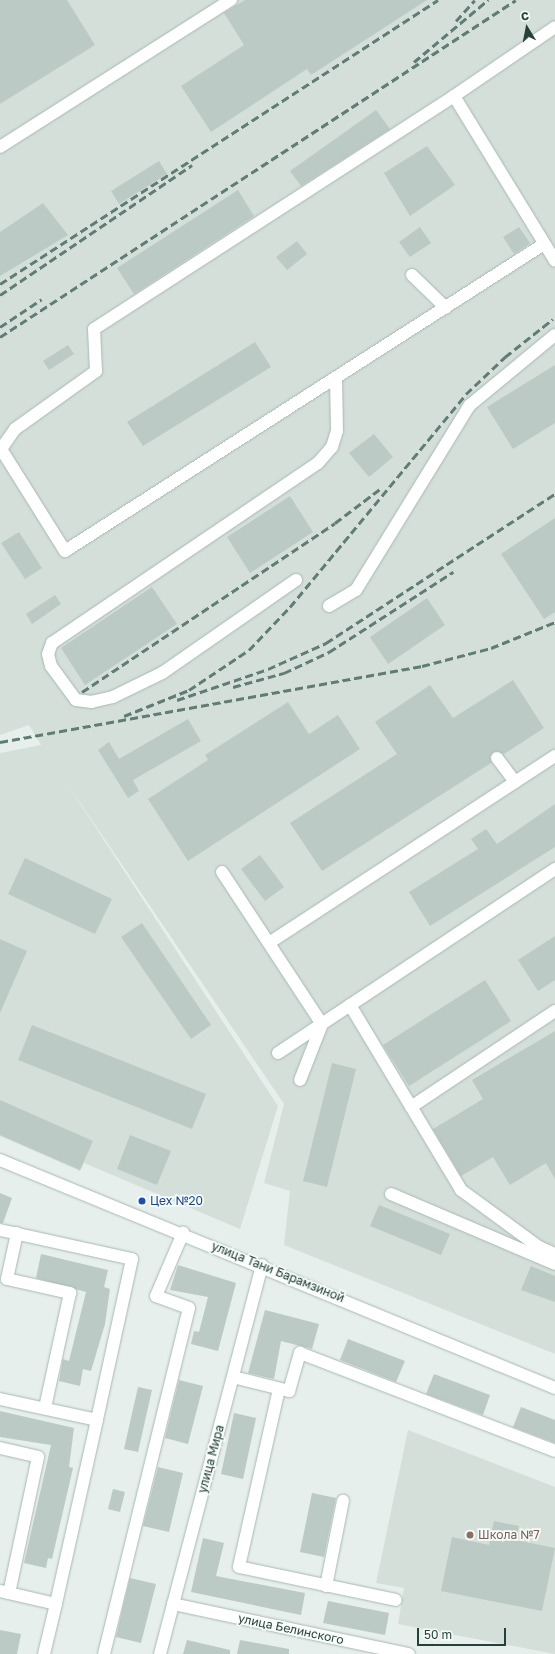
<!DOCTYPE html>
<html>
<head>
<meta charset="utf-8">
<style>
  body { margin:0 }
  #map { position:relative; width:555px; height:1654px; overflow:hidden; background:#e6efeb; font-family:"Golos Text",sans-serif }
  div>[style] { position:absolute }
  .built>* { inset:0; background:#d4dfda }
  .building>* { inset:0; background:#bbcac4 }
  .roads { filter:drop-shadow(0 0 1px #a8b8b2) drop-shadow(0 0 1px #a8b8b2) }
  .minor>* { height:12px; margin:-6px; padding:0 6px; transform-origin:6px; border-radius:6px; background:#fff }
  .rail>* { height:3px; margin-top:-1.5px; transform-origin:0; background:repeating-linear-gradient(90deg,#5f7d75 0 8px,transparent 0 12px) }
  .dots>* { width:11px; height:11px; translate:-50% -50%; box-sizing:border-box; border:2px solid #f7fbf9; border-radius:50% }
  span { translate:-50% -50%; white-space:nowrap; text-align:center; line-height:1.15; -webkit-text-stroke:3.5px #f7fbf9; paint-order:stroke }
  .transit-label { font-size:12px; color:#164399 }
  .left { translate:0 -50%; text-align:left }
  .street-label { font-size:12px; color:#24423a }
  .education-label { font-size:12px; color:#785e54 }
  .north { position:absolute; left:507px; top:8px; width:40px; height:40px; -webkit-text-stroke:3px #f7fbf9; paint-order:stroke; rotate:350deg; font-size:11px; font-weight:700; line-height:16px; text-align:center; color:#24423a }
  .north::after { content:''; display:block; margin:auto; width:14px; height:18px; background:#24423a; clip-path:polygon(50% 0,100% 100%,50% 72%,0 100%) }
  .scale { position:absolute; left:417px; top:1628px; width:89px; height:18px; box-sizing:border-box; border:2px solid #24423a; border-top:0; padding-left:5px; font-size:12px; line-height:14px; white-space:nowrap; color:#24423a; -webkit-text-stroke:3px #f7fbf9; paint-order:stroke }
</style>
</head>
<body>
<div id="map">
  <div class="built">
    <div style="clip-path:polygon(0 0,555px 0,555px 1354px,284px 1245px,290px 1191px,264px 1183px,284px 1104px,64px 779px,278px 1106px,240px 1229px,84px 1163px,80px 1171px,0 1136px,0 753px,41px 745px,29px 725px,0 735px)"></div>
    <div style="clip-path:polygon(408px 1430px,555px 1487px,555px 1654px,398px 1624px,404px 1588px,376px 1583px)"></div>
  </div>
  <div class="building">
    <div style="clip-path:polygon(0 0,67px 0,95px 45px,0 104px)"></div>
    <div style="clip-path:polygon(245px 0,427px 0,311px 75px,307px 69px,211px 132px,181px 86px,244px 45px,224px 13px)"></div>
    <div style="clip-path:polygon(376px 110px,390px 129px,301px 186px,290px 171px)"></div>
    <div style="clip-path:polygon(427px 146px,455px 185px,410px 216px,384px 173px)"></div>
    <div style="clip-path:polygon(159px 161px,167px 174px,119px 204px,111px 191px)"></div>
    <div style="clip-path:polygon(238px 190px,254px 216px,134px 294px,117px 268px)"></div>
    <div style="clip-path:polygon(43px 203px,68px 235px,0 276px,0 232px)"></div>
    <div style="clip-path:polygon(420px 227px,431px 243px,410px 257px,399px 242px)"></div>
    <div style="clip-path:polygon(519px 227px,530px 243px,514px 254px,503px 237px)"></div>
    <div style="clip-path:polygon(297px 241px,307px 254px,287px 270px,276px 257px)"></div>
    <div style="clip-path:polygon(255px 342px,271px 367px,143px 446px,127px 422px)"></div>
    <div style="clip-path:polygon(68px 345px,74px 354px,49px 370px,43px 361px)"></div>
    <div style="clip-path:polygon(555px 365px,555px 423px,513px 449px,487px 407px)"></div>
    <div style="clip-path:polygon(374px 434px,393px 457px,369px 477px,349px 453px)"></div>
    <div style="clip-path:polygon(290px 496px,313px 532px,250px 573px,227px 537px)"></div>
    <div style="clip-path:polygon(555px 518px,555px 612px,544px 619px,501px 554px)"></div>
    <div style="clip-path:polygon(19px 532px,42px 568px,25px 579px,1px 543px)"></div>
    <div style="clip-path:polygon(152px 587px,177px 624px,85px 685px,61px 648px)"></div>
    <div style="clip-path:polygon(55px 595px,61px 604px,32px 624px,26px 614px)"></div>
    <div style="clip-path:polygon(427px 598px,445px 625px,388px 664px,370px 637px)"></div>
    <div style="clip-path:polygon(513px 680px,544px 728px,504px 754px,493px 752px,491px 763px,322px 871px,290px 823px,397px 754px,375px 722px,430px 685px,453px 718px)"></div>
    <div style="clip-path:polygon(288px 702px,309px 734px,338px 715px,360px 749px,188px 861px,148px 799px,208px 760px,205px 755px)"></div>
    <div style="clip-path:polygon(188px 719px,201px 741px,133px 780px,139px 791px,128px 798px,98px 750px,109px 742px,119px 759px)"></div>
    <div style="clip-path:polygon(555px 804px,555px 847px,430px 926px,409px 892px,478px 849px,471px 839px,486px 829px,497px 844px)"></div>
    <div style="clip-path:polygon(260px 855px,284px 887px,265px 901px,241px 869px)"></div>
    <div style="clip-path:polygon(25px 858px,112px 899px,95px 934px,8px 894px)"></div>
    <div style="clip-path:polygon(142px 923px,211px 1025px,191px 1039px,121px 937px)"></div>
    <div style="clip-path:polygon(555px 936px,555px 980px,538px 991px,518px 960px)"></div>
    <div style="clip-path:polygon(0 939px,27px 951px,0 1013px)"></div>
    <div style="clip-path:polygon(485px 980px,511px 1021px,409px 1086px,383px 1045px)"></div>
    <div style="clip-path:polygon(32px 1025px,206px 1094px,192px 1129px,18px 1060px)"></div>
    <div style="clip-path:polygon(555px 1031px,555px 1179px,546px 1163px,510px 1185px,493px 1157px,461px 1176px,433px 1129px,483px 1099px,472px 1080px)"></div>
    <div style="clip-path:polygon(332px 1063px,356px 1069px,327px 1187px,303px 1181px)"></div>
    <div style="clip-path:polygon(0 1100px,93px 1141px,80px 1170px,0 1135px)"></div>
    <div style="clip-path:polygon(130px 1135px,171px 1151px,157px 1185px,117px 1169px)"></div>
    <div style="clip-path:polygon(0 1193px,12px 1198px,3px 1223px,0 1223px)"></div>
    <div style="clip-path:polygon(379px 1205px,450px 1234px,441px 1255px,370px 1226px)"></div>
    <div style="clip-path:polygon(41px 1254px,108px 1270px,104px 1287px,110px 1289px,105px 1324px,91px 1371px,83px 1369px,80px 1386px,59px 1381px,63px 1359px,69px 1361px,86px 1292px,36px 1278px)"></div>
    <div style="clip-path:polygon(178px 1265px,236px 1283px,218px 1351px,191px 1344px,194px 1331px,199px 1332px,208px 1297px,170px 1290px)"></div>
    <div style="clip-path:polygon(531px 1266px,555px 1276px,555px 1302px,521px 1290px)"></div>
    <div style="clip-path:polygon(265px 1310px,319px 1324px,312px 1349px,281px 1341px,274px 1379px,248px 1373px)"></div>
    <div style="clip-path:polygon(348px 1339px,405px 1361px,396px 1382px,340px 1360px)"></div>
    <div style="clip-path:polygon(434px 1374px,490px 1395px,483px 1415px,426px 1394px)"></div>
    <div style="clip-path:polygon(179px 1380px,203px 1386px,188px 1444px,165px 1438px)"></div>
    <div style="clip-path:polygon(138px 1387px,152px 1390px,138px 1452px,124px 1449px)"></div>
    <div style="clip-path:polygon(521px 1407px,555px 1420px,555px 1443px,513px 1427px)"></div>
    <div style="clip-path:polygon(0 1411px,74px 1428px,69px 1467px,73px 1468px,52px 1559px,48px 1558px,46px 1568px,24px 1563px,51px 1445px,0 1437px)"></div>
    <div style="clip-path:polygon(234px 1413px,256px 1418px,243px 1479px,221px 1474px)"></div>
    <div style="clip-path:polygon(158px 1467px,183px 1473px,169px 1532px,143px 1526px)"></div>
    <div style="clip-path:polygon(113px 1489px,125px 1492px,120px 1512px,108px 1509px)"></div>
    <div style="clip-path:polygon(312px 1493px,336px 1498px,324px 1557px,300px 1552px)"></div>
    <div style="clip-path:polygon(494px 1521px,519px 1526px,516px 1540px,555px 1548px,542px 1611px,441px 1591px,452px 1537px,489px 1545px)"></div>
    <div style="clip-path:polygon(203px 1538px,224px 1543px,216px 1576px,305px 1593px,301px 1615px,191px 1592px)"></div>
    <div style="clip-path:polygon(130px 1578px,156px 1584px,141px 1643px,116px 1637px)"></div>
    <div style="clip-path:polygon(328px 1601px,389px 1613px,385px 1635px,323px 1623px)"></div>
    <div style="clip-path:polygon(0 1630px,21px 1634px,17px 1654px,0 1654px)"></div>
    <div style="clip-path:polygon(187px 1640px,230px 1650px,230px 1654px,183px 1654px)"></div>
    <div style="clip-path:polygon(240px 1640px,289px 1649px,289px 1654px,237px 1654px)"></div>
  </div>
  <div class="roads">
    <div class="minor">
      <div style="left:454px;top:96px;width:193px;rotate:58.5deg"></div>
      <div style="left:0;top:147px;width:274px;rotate:-32.5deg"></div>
      <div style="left:544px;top:244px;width:569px;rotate:147.34deg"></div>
      <div style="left:65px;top:551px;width:120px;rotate:-122.1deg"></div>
      <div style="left:1px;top:449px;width:24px;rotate:-55deg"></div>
      <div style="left:15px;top:429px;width:100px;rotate:-35.6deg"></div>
      <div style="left:96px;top:371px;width:42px;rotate:-92.7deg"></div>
      <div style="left:94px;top:329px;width:429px;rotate:-32.9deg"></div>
      <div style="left:454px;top:96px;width:122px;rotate:-34.3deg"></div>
      <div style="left:412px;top:275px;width:47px;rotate:44.1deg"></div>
      <div style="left:296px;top:580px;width:163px;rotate:145.2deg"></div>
      <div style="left:162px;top:673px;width:55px;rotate:153.9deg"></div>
      <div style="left:113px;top:697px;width:22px;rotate:167deg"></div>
      <div style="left:92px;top:702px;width:16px;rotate:-173deg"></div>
      <div style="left:76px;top:700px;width:42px;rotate:-126.3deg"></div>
      <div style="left:51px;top:666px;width:12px;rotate:-104deg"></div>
      <div style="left:48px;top:654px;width:12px;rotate:-70deg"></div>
      <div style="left:52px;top:643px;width:321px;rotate:-34.1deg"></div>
      <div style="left:318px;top:463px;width:21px;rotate:-49deg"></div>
      <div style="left:332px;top:447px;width:17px;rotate:-73deg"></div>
      <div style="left:337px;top:431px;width:53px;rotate:-91.1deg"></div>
      <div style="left:329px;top:606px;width:31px;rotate:-31deg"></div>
      <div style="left:356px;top:590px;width:217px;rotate:-58.4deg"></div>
      <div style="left:470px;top:405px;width:110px;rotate:-39.5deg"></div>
      <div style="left:497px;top:758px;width:30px;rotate:53deg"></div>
      <div style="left:222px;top:872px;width:182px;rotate:56.7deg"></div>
      <div style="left:322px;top:1024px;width:60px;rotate:111.4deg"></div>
      <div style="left:269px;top:943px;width:342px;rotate:-33.2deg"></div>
      <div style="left:350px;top:1005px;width:216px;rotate:59deg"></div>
      <div style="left:461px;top:1190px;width:97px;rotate:36.2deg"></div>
      <div style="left:539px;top:1247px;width:17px;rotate:24deg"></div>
      <div style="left:278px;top:1053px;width:333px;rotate:-33.6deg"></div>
      <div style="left:411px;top:1107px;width:173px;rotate:-33.7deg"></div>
      <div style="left:0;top:1160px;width:600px;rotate:22.33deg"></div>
      <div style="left:391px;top:1194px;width:178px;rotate:23.1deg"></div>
      <div style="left:0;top:1230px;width:135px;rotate:12.4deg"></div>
      <div style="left:132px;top:1259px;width:165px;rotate:102.3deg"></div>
      <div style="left:17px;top:1233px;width:47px;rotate:102.3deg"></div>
      <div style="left:7px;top:1279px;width:65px;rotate:12.5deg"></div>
      <div style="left:70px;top:1293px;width:118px;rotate:102.3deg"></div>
      <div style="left:233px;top:1377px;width:58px;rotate:14deg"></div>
      <div style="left:289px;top:1391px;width:40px;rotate:-74deg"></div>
      <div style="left:300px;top:1353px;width:273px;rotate:21deg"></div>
      <div style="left:279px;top:1389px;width:182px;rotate:102.7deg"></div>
      <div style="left:239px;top:1567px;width:160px;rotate:11.9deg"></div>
      <div style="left:0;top:1399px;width:99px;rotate:12.2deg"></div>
      <div style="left:97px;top:1420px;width:189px;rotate:102.6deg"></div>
      <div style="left:56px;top:1604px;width:57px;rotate:-166.9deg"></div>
      <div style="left:0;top:1448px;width:39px;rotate:13deg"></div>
      <div style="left:38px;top:1457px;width:139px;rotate:102deg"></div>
      <div style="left:326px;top:1586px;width:87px;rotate:-78.7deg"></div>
      <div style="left:173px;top:1604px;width:241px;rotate:12deg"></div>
      <div style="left:44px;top:1654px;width:51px;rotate:-76.5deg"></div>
      <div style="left:104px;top:1654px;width:356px;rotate:-76.2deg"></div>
      <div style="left:189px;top:1308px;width:35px;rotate:-160deg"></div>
      <div style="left:156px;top:1296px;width:69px;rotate:-66.8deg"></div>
      <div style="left:160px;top:1654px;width:402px;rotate:-75.3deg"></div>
    </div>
  </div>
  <div class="rail">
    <div style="left:456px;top:21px;width:28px;rotate:-48deg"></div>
    <div style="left:414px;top:62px;width:97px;rotate:-40deg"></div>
    <div style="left:0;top:284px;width:522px;rotate:-32.96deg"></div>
    <div style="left:0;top:295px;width:232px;rotate:-34.1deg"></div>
    <div style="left:0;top:327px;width:50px;rotate:-33.7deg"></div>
    <div style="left:0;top:337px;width:616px;rotate:-33.15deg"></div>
    <div style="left:233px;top:687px;width:53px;rotate:-15.4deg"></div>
    <div style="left:284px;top:673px;width:50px;rotate:-25deg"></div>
    <div style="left:329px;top:652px;width:148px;rotate:-32.8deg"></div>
    <div style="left:82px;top:692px;width:304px;rotate:-33.7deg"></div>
    <div style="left:335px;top:523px;width:56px;rotate:-37.1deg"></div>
    <div style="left:177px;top:700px;width:96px;rotate:-18.8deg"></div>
    <div style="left:268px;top:669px;width:64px;rotate:-24.1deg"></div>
    <div style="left:326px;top:643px;width:273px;rotate:-33.1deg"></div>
    <div style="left:124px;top:716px;width:70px;rotate:-21.8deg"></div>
    <div style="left:189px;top:690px;width:72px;rotate:-33.7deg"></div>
    <div style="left:249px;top:650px;width:59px;rotate:-46.4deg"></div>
    <div style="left:290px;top:607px;width:276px;rotate:-50.4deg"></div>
    <div style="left:466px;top:394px;width:54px;rotate:-43.5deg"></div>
    <div style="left:505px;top:357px;width:61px;rotate:-38.4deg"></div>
    <div style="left:0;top:742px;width:429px;rotate:-10.2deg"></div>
    <div style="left:422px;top:666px;width:71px;rotate:-14.6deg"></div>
    <div style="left:491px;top:648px;width:69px;rotate:-22.1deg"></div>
  </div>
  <div class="dots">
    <div style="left:142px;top:1201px;background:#1a4fb4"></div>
    <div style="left:470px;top:1535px;background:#8d6e63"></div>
  </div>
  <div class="transit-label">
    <span class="left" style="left:150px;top:1201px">Цех №20</span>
  </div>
  <div class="street-label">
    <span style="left:278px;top:1272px;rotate:22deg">улица Тани Барамзиной</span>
    <span style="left:211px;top:1459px;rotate:-75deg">улица Мира</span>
    <span style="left:291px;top:1629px;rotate:12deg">улица Белинского</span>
  </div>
  <div class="education-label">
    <span class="left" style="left:478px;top:1535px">Школа №7</span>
  </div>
  <div class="north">С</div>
  <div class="scale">50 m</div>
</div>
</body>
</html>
